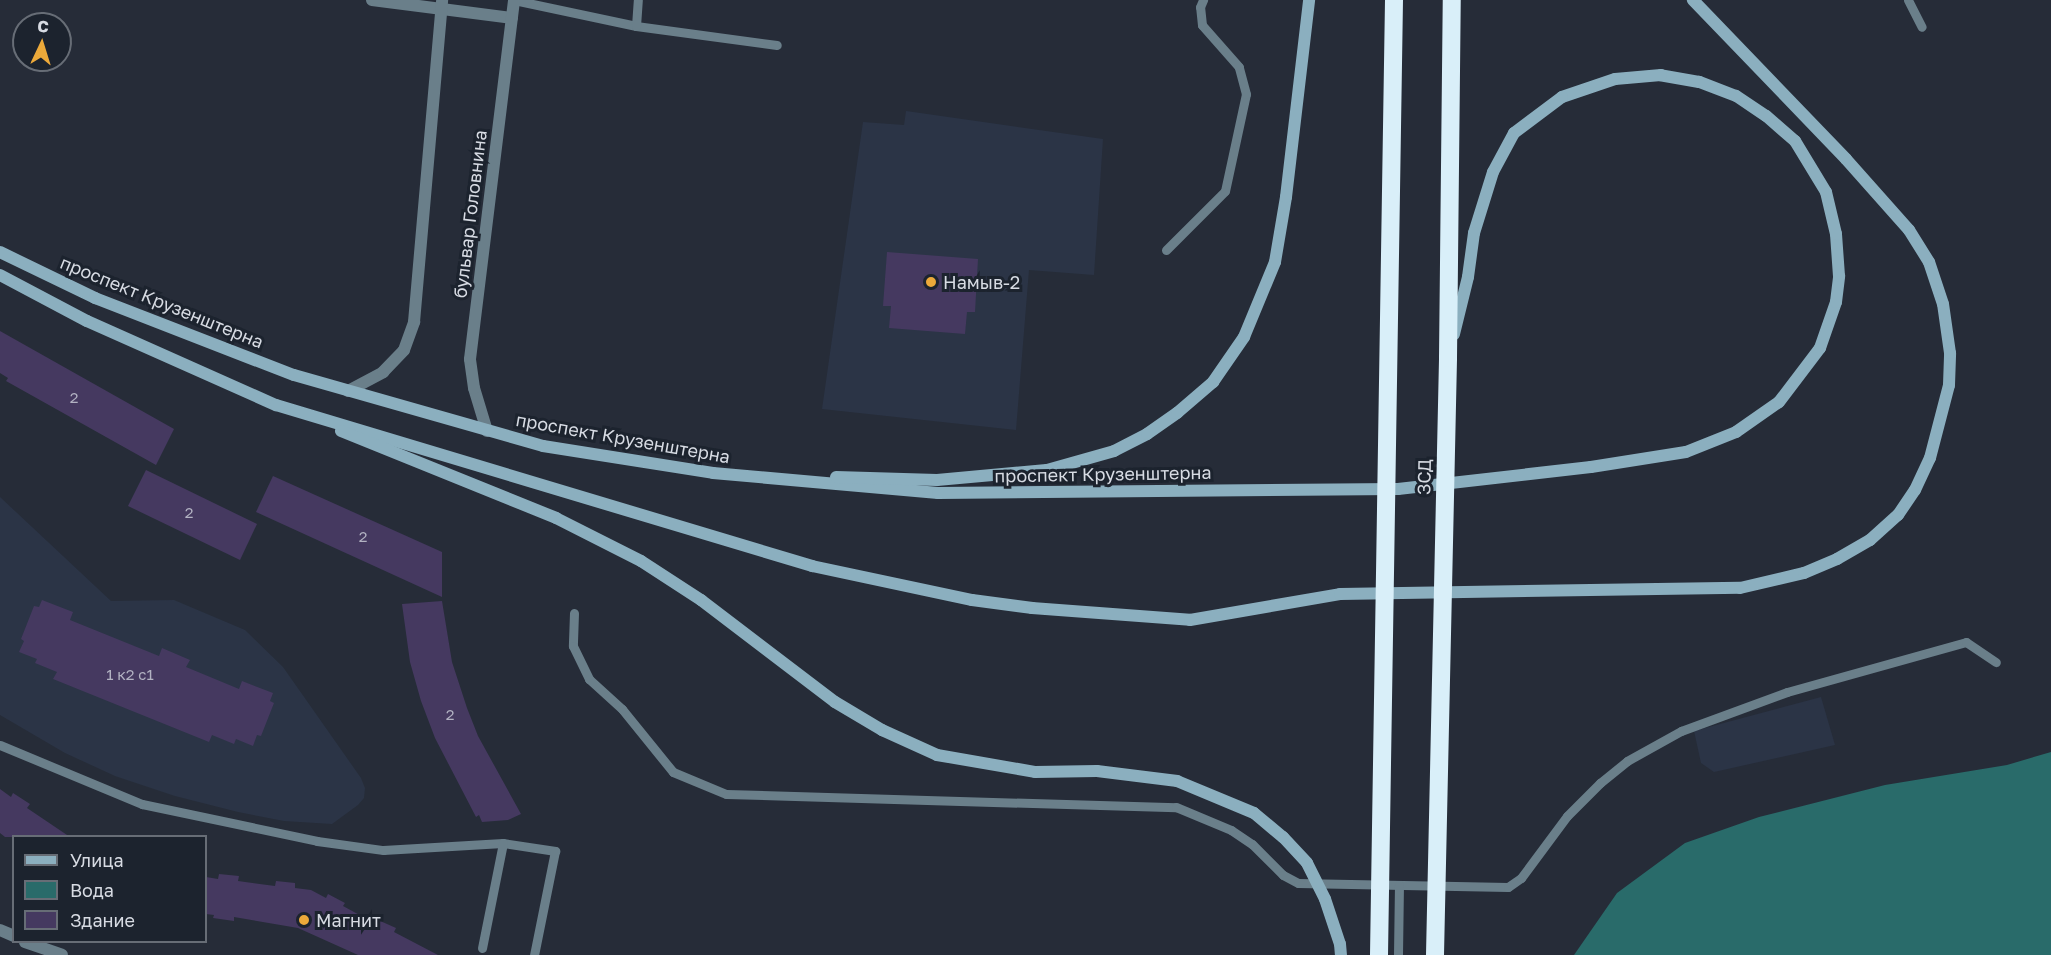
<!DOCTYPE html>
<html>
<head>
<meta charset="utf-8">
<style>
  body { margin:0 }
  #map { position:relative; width:2051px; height:955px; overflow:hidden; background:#262c38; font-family:"Golos Text",sans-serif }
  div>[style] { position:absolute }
  .built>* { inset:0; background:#2b3446 }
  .water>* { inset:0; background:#296b6a }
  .building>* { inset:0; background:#453960 }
  .service>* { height:9px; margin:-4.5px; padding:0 4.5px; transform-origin:4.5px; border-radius:4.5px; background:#6a7f8a }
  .minor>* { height:12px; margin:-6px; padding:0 6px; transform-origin:6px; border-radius:6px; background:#6a7f8a }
  .secondary>* { height:12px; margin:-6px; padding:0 6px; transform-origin:6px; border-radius:6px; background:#8bafbf }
  .secondary-bridge>* { height:12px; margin:-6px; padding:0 6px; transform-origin:6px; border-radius:6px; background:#8bafbf }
  .motorway-bridge>* { height:18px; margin:-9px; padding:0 9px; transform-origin:9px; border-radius:9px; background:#d9eff9 }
  .dots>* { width:16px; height:16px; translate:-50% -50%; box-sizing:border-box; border:3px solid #1c232e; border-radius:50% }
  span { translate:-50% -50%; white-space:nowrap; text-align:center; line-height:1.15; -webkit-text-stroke:6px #1c232e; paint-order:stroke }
  .number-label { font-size:15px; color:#b2b2c2 }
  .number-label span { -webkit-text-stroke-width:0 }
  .street-label { font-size:18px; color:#d7dbe3 }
  .poi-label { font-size:18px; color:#d7dbe3 }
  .left { translate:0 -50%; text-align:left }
  .legend { position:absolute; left:12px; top:835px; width:195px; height:108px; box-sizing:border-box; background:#1c232e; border:2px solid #676d76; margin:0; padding:8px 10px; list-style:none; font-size:18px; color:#d7dbe3 }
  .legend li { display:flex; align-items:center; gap:12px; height:30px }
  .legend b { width:30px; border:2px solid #676d76 }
  .north { position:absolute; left:12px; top:12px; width:60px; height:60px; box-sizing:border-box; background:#1c232e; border:2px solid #676d76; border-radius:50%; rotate:4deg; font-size:16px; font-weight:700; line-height:24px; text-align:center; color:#d7dbe3 }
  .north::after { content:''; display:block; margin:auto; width:21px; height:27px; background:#eca93a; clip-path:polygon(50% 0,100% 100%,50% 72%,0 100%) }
</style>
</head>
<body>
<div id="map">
  <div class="built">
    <div style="clip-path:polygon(906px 111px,1103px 139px,1094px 275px,1029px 270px,1016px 430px,822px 409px,863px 122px,904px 125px)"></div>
    <div style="clip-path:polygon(0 497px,111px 601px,174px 600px,245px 630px,283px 667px,361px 778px,365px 788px,364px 798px,358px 805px,332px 824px,284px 821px,238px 812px,175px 796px,115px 776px,65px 753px,0 715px)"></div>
    <div style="clip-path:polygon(1821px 697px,1835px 745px,1714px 772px,1701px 763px,1694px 731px)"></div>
  </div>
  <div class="water">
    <div style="clip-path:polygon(2051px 752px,2051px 955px,1574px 955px,1617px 893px,1685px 843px,1759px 817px,1885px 785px,2007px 765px)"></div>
  </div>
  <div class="building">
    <div style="clip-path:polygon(887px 252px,978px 259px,975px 312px,967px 312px,965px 334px,889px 328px,891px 306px,883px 306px)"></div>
    <div style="clip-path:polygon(0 331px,174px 429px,156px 465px,6px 381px,8px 378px,0 373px)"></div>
    <div style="clip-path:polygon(146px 470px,257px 524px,240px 560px,128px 506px)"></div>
    <div style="clip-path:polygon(273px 476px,442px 552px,442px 597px,256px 512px)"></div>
    <div style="clip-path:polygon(42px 600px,73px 612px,70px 620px,159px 656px,162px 648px,190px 660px,186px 667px,239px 689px,242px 681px,273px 693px,270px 701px,274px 703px,261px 736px,257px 735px,253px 746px,236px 739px,234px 744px,212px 735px,209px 742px,53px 679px,57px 672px,35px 663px,37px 659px,19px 652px,24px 641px,21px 639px,34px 606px,39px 607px)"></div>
    <div style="clip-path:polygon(442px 601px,452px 662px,467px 708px,478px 736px,521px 814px,508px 820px,482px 822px,479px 815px,476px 817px,435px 738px,421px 701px,410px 662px,402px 604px)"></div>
    <div style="clip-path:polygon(0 789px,11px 797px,13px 793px,30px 804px,27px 808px,70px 837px,5px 837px,0 833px)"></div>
    <div style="clip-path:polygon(219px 874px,239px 876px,238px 881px,275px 886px,276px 881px,295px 883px,295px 888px,311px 890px,326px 898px,328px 894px,345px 903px,343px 906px,376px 924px,378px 920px,396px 928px,394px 932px,438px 955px,358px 955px,298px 928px,234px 917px,234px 921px,213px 918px,214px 915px,206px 914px,206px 877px,218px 879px)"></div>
  </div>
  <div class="service">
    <div style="left:514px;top:0;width:125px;rotate:12deg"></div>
    <div style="left:636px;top:26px;width:142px;rotate:7.7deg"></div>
    <div style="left:1908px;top:0;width:30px;rotate:63deg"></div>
    <div style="left:636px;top:26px;width:26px;rotate:-86deg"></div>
    <div style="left:1166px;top:250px;width:83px;rotate:-45deg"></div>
    <div style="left:1225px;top:191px;width:99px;rotate:-77.8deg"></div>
    <div style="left:1246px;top:94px;width:28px;rotate:-105deg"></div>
    <div style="left:1239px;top:67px;width:56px;rotate:-131.4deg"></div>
    <div style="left:1202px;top:25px;width:18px;rotate:-96deg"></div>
    <div style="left:1200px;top:7px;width:8px;rotate:-67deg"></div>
    <div style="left:574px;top:613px;width:33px;rotate:92deg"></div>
    <div style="left:573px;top:646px;width:37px;rotate:64deg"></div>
    <div style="left:589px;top:679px;width:45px;rotate:42.3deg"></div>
    <div style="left:622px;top:709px;width:81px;rotate:51deg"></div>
    <div style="left:673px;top:772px;width:57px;rotate:22.5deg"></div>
    <div style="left:726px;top:794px;width:450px;rotate:1.7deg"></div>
    <div style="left:1176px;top:807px;width:60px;rotate:22.7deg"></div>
    <div style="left:1231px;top:830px;width:25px;rotate:34deg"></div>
    <div style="left:1252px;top:844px;width:44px;rotate:45deg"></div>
    <div style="left:1283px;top:875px;width:17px;rotate:28deg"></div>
    <div style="left:1298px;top:883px;width:210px;rotate:1.1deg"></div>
    <div style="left:1508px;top:887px;width:16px;rotate:-35deg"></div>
    <div style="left:1521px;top:878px;width:77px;rotate:-53.4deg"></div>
    <div style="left:1567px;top:816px;width:47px;rotate:-45deg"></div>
    <div style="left:1600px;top:783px;width:35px;rotate:-39deg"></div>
    <div style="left:1627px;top:761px;width:62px;rotate:-29.1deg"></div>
    <div style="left:1681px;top:731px;width:113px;rotate:-20.2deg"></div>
    <div style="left:1787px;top:692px;width:186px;rotate:-15.6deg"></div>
    <div style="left:1966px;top:642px;width:36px;rotate:34deg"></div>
    <div style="left:0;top:745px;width:154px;rotate:22.6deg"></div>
    <div style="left:142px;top:804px;width:179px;rotate:11.9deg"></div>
    <div style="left:317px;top:841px;width:67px;rotate:7.8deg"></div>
    <div style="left:383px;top:850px;width:120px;rotate:-3.3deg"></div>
    <div style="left:503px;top:843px;width:53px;rotate:8.7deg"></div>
    <div style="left:555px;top:851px;width:106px;rotate:101.4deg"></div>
    <div style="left:482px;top:948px;width:107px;rotate:-78.7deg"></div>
    <div style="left:1398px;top:955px;width:70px;rotate:-89.2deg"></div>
  </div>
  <div class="minor">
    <div style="left:372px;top:0;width:141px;rotate:7.3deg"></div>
    <div style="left:348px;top:391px;width:40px;rotate:-28deg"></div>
    <div style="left:383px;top:372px;width:30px;rotate:-46deg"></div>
    <div style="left:404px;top:350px;width:30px;rotate:-70deg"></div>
    <div style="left:414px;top:322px;width:323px;rotate:-85deg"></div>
    <div style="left:487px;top:431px;width:45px;rotate:-106.8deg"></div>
    <div style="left:474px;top:388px;width:29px;rotate:-98deg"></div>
    <div style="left:470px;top:359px;width:362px;rotate:-83deg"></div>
    <div style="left:0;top:930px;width:15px;rotate:23deg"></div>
    <div style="left:25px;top:942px;width:39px;rotate:19deg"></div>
  </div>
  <div class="secondary">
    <div style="left:0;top:252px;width:106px;rotate:25.8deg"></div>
    <div style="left:95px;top:298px;width:213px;rotate:21.2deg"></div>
    <div style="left:294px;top:375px;width:259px;rotate:15.9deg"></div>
    <div style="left:543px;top:446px;width:172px;rotate:9deg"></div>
    <div style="left:713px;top:473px;width:226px;rotate:5.1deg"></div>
    <div style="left:938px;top:493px;width:460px;rotate:-0.5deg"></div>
    <div style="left:1398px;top:489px;width:194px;rotate:-6.5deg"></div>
    <div style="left:1591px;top:467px;width:96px;rotate:-9deg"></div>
    <div style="left:1686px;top:452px;width:54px;rotate:-21.8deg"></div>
    <div style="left:1736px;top:432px;width:52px;rotate:-34.9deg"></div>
    <div style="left:1779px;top:402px;width:68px;rotate:-52.8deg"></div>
    <div style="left:1820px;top:348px;width:49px;rotate:-70.8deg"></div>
    <div style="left:1836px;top:302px;width:26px;rotate:-83deg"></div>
    <div style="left:1839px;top:276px;width:42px;rotate:-94.1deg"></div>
    <div style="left:1836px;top:234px;width:43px;rotate:-103.4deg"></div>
    <div style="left:1826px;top:192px;width:60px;rotate:-121.3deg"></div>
    <div style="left:1795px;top:141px;width:38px;rotate:-139deg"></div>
    <div style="left:1766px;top:116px;width:36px;rotate:-146deg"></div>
    <div style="left:1736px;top:96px;width:40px;rotate:-159deg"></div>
    <div style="left:1699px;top:82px;width:39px;rotate:-170deg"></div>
    <div style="left:1661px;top:75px;width:46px;rotate:175deg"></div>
    <div style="left:1615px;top:79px;width:56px;rotate:161.2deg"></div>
    <div style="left:1562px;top:97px;width:60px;rotate:143.1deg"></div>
    <div style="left:1514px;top:133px;width:44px;rotate:118.3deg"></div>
    <div style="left:1493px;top:172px;width:64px;rotate:107.3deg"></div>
    <div style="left:1474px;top:233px;width:44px;rotate:97.8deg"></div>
    <div style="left:1468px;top:277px;width:59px;rotate:103.8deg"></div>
    <div style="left:0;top:275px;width:98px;rotate:27.9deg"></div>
    <div style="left:87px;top:321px;width:207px;rotate:24deg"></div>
    <div style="left:276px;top:405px;width:560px;rotate:16.72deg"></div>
    <div style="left:812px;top:566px;width:164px;rotate:12deg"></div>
    <div style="left:972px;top:600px;width:61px;rotate:7.6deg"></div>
    <div style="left:1032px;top:608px;width:158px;rotate:4.3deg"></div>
    <div style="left:1190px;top:620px;width:152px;rotate:-9.8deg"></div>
    <div style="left:1340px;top:594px;width:400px;rotate:-0.9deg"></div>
    <div style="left:1740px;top:588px;width:66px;rotate:-13.2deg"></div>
    <div style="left:1804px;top:573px;width:36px;rotate:-23deg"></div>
    <div style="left:1837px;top:559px;width:38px;rotate:-30deg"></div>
    <div style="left:1870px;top:540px;width:38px;rotate:-42deg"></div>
    <div style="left:1898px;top:515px;width:30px;rotate:-56deg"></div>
    <div style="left:1915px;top:490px;width:35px;rotate:-65deg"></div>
    <div style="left:1930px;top:458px;width:75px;rotate:-75.4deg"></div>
    <div style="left:1949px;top:385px;width:32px;rotate:-88deg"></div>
    <div style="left:1950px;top:353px;width:49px;rotate:-98.1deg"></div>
    <div style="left:1943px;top:304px;width:44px;rotate:-108.4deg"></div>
    <div style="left:1929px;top:262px;width:38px;rotate:-122deg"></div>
    <div style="left:1909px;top:230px;width:95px;rotate:-131.6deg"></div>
    <div style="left:1846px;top:159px;width:221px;rotate:-133.9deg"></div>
    <div style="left:341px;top:431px;width:232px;rotate:22deg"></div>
    <div style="left:556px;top:518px;width:95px;rotate:26.8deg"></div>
    <div style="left:641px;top:561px;width:72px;rotate:33deg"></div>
    <div style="left:701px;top:600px;width:168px;rotate:37.3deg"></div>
    <div style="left:835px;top:702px;width:55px;rotate:30.8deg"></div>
    <div style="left:882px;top:730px;width:60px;rotate:24.4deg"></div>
    <div style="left:937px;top:755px;width:99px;rotate:9.8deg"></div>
    <div style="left:836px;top:477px;width:101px;rotate:1.7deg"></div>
    <div style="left:937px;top:480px;width:110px;rotate:-5.2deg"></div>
    <div style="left:1047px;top:470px;width:70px;rotate:-15.8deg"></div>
    <div style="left:1114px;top:451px;width:37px;rotate:-27deg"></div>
    <div style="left:1147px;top:434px;width:37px;rotate:-35deg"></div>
    <div style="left:1177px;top:413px;width:48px;rotate:-40.7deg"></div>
    <div style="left:1213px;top:382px;width:55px;rotate:-55.4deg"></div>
    <div style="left:1244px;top:337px;width:81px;rotate:-67.5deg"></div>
    <div style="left:1275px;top:262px;width:66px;rotate:-80.4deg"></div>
    <div style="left:1286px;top:197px;width:198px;rotate:-83.3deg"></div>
  </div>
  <div class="secondary-bridge">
    <div style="left:1035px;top:772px;width:62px;rotate:-0.9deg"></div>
    <div style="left:1097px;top:771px;width:81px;rotate:7.1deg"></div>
    <div style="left:1177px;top:781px;width:83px;rotate:22.6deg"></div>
    <div style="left:1254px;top:813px;width:38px;rotate:40deg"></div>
    <div style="left:1283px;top:837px;width:35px;rotate:47deg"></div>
    <div style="left:1307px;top:863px;width:40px;rotate:63.4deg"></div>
    <div style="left:1325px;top:899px;width:47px;rotate:71.6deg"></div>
    <div style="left:1340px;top:944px;width:11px;rotate:85deg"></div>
  </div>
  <div class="motorway-bridge">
    <div style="left:1379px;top:955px;width:955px;rotate:-89.1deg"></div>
    <div style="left:1435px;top:955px;width:597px;rotate:-88.75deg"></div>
    <div style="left:1448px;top:358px;width:358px;rotate:-89.4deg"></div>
  </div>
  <div class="dots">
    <div style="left:931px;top:282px;background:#eca93a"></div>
    <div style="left:304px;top:920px;background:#eca93a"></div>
  </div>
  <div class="number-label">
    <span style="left:74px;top:398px">2</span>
    <span style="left:189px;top:513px">2</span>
    <span style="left:363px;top:537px">2</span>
    <span style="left:130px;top:675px">1 к2 с1</span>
    <span style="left:450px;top:715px">2</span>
  </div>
  <div class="street-label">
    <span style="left:470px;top:214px;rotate:-83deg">бульвар Головнина</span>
    <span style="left:162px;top:302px;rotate:22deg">проспект Крузенштерна</span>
    <span style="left:623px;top:438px;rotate:10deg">проспект Крузенштерна</span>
    <span style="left:1103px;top:474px;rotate:-1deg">проспект Крузенштерна</span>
    <span style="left:1424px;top:477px;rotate:-89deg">ЗСД</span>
  </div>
  <div class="poi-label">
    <span class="left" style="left:943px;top:282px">Намыв-2</span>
    <span class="left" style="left:316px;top:920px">Магнит</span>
  </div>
  <ul class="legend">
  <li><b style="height:8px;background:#8bafbf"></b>Улица</li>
  <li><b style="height:16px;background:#296b6a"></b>Вода</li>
  <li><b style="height:16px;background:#453960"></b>Здание</li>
  </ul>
  <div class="north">С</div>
</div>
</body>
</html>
